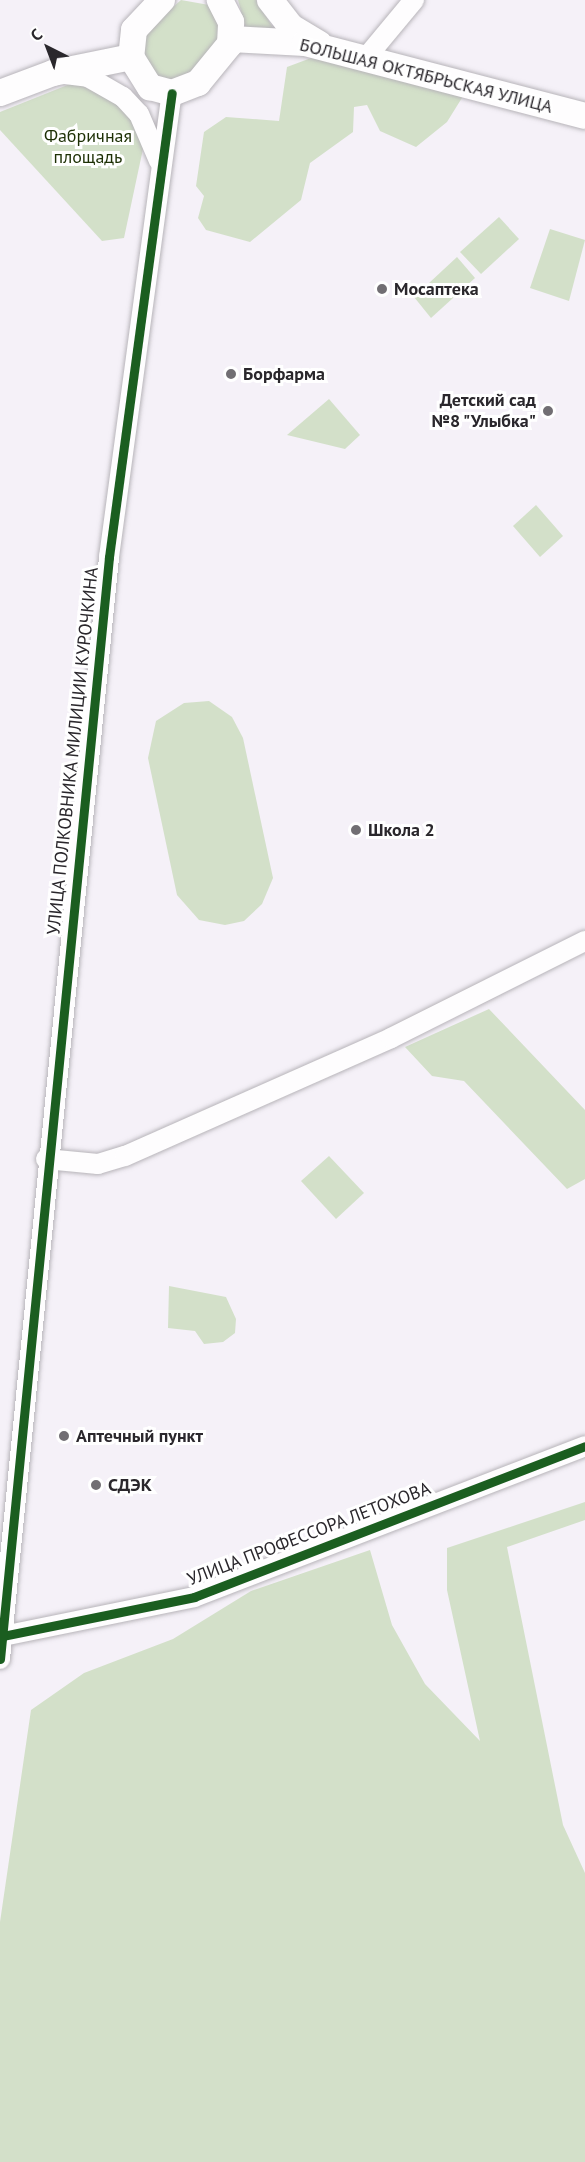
<!DOCTYPE html>
<html>
<head>
<meta charset="utf-8">
<style>
  body { margin:0 }
  #map { position:relative; width:585px; height:2162px; overflow:hidden; background:#f5f1f8; font-family:"PT Sans",sans-serif }
  div>[style] { position:absolute }
  .green>* { inset:0; background:#d3e0c9 }
  .roads { filter:drop-shadow(0 0 2px #b7b4b9) drop-shadow(0 0 2px #b7b4b9) }
  .minor>* { height:20px; margin:-10px; padding:0 10px; transform-origin:10px; border-radius:10px; background:#fefdfe }
  .major>* { height:26px; margin:-13px; padding:0 13px; transform-origin:13px; border-radius:13px; background:#fefdfe }
  .cycleway>* { height:9px; margin:-4.5px; padding:0 4.5px; transform-origin:4.5px; border-radius:4.5px; background:#1b5e20 }
  .dots>* { width:16px; height:16px; translate:-50% -50%; box-sizing:border-box; border:3px solid #fff; border-radius:50% }
  span { translate:-50% -50%; white-space:nowrap; text-align:center; line-height:1.15; -webkit-text-stroke:6px #fff; paint-order:stroke }
  .street-label { font-size:18px; color:#2a272c }
  .park-label { font-size:18px; color:#1d3005 }
  .poi-label { font-size:18px; color:#2a272c; font-weight:700 }
  .left { translate:0 -50%; text-align:left }
  .right { translate:-100% -50%; text-align:right }
  .north { position:absolute; left:18px; top:18px; width:60px; height:60px; -webkit-text-stroke:4px #fff; paint-order:stroke; rotate:318deg; font-size:16px; font-weight:700; line-height:24px; text-align:center; color:#2a272c }
  .north::after { content:''; display:block; margin:auto; width:21px; height:27px; background:#2a272c; clip-path:polygon(50% 0,100% 100%,50% 72%,0 100%) }
</style>
</head>
<body>
<div id="map">
  <div class="green">
    <div style="clip-path:polygon(181px 0,209px 5px,223px 34px,200px 68px,174px 82px,158px 79px,141px 55px,148px 29px)"></div>
    <div style="clip-path:polygon(238px 0,256px 0,278px 36px,260px 36px,245px 26px)"></div>
    <div style="clip-path:polygon(319px 55px,465px 93px,447px 122px,416px 147px,380px 131px,367px 105px,354px 107px,353px 132px,310px 163px,301px 200px,250px 242px,206px 230px,198px 218px,204px 196px,196px 186px,204px 132px,226px 117px,279px 121px,287px 67px)"></div>
    <div style="clip-path:polygon(75px 82px,124px 107px,144px 144px,124px 238px,102px 241px,0 130px,0 112px)"></div>
    <div style="clip-path:polygon(499px 217px,519px 239px,481px 274px,460px 252px)"></div>
    <div style="clip-path:polygon(550px 229px,585px 240px,569px 301px,530px 288px)"></div>
    <div style="clip-path:polygon(457px 257px,475px 278px,431px 318px,414px 297px)"></div>
    <div style="clip-path:polygon(329px 399px,360px 435px,345px 449px,287px 435px)"></div>
    <div style="clip-path:polygon(536px 505px,563px 536px,540px 557px,513px 526px)"></div>
    <div style="clip-path:polygon(209px 701px,232px 717px,243px 738px,273px 878px,262px 904px,244px 921px,225px 925px,199px 920px,177px 895px,148px 758px,156px 721px,184px 703px)"></div>
    <div style="clip-path:polygon(489px 1009px,585px 1110px,585px 1179px,567px 1189px,464px 1081px,432px 1076px,405px 1047px)"></div>
    <div style="clip-path:polygon(329px 1156px,364px 1193px,336px 1219px,301px 1181px)"></div>
    <div style="clip-path:polygon(169px 1286px,226px 1297px,236px 1319px,235px 1333px,223px 1342px,204px 1344px,195px 1331px,168px 1328px)"></div>
    <div style="clip-path:polygon(585px 1502px,585px 1520px,507px 1547px,563px 1825px,585px 1873px,585px 2162px,0 2162px,0 1922px,31px 1710px,84px 1673px,173px 1639px,251px 1591px,370px 1550px,392px 1625px,425px 1684px,480px 1741px,447px 1590px,447px 1548px)"></div>
  </div>
  <div class="roads">
    <div class="minor">
      <div style="left:365px;top:59px;width:77px;rotate:-50.3deg"></div>
      <div style="left:65px;top:74px;width:23px;rotate:7deg"></div>
      <div style="left:88px;top:77px;width:40px;rotate:29.7deg"></div>
      <div style="left:123px;top:97px;width:23px;rotate:47deg"></div>
      <div style="left:139px;top:114px;width:51px;rotate:66.9deg"></div>
      <div style="left:46px;top:1159px;width:52px;rotate:5.5deg"></div>
      <div style="left:98px;top:1164px;width:28px;rotate:-17deg"></div>
      <div style="left:125px;top:1156px;width:291px;rotate:-23.9deg"></div>
      <div style="left:391px;top:1038px;width:217px;rotate:-26.6deg"></div>
      <div style="left:3px;top:1636px;width:195px;rotate:-11.5deg"></div>
      <div style="left:194px;top:1597px;width:419px;rotate:-21.1deg"></div>
      <div style="left:0;top:1659px;width:1107px;rotate:-84.35deg"></div>
      <div style="left:109px;top:557px;width:468px;rotate:-82.3deg"></div>
    </div>
    <div class="major">
      <div style="left:162px;top:0;width:41px;rotate:133deg"></div>
      <div style="left:134px;top:30px;width:27px;rotate:96deg"></div>
      <div style="left:131px;top:57px;width:36px;rotate:58deg"></div>
      <div style="left:150px;top:87px;width:23px;rotate:15deg"></div>
      <div style="left:172px;top:93px;width:28px;rotate:-21deg"></div>
      <div style="left:198px;top:83px;width:50px;rotate:-50.6deg"></div>
      <div style="left:230px;top:44px;width:22px;rotate:-87deg"></div>
      <div style="left:231px;top:22px;width:25px;rotate:-117deg"></div>
      <div style="left:270px;top:0;width:34px;rotate:52deg"></div>
      <div style="left:291px;top:27px;width:33px;rotate:31deg"></div>
      <div style="left:231px;top:39px;width:74px;rotate:3.1deg"></div>
      <div style="left:305px;top:43px;width:289px;rotate:14.6deg"></div>
      <div style="left:0;top:93px;width:57px;rotate:-20.7deg"></div>
      <div style="left:53px;top:73px;width:80px;rotate:-11.6deg"></div>
    </div>
  </div>
  <div class="cycleway">
    <div style="left:3px;top:1636px;width:195px;rotate:-11.5deg"></div>
    <div style="left:194px;top:1597px;width:419px;rotate:-21.1deg"></div>
    <div style="left:0;top:1659px;width:1107px;rotate:-84.35deg"></div>
    <div style="left:109px;top:557px;width:468px;rotate:-82.3deg"></div>
  </div>
  <div class="dots">
    <div style="left:382px;top:289px;background:#716e73"></div>
    <div style="left:231px;top:374px;background:#716e73"></div>
    <div style="left:548px;top:411px;background:#716e73"></div>
    <div style="left:356px;top:830px;background:#716e73"></div>
    <div style="left:64px;top:1436px;background:#716e73"></div>
    <div style="left:96px;top:1485px;background:#716e73"></div>
  </div>
  <div class="street-label">
    <span style="left:426px;top:76px;rotate:14deg">БОЛЬШАЯ ОКТЯБРЬСКАЯ УЛИЦА</span>
    <span style="left:73px;top:751px;rotate:-84deg">УЛИЦА ПОЛКОВНИКА МИЛИЦИИ КУРОЧКИНА</span>
    <span style="left:309px;top:1534px;rotate:-21deg">УЛИЦА ПРОФЕССОРА ЛЕТОХОВА</span>
  </div>
  <div class="park-label">
    <span style="left:88px;top:147px">Фабричная<br>площадь</span>
  </div>
  <div class="poi-label">
    <span class="left" style="left:394px;top:289px">Мосаптека</span>
    <span class="left" style="left:243px;top:374px">Борфарма</span>
    <span class="right" style="left:536px;top:411px">Детский сад<br>№8 "Улыбка"</span>
    <span class="left" style="left:368px;top:830px">Школа 2</span>
    <span class="left" style="left:76px;top:1436px">Аптечный пункт</span>
    <span class="left" style="left:108px;top:1485px">СДЭК</span>
  </div>
  <div class="north">С</div>
</div>
</body>
</html>
